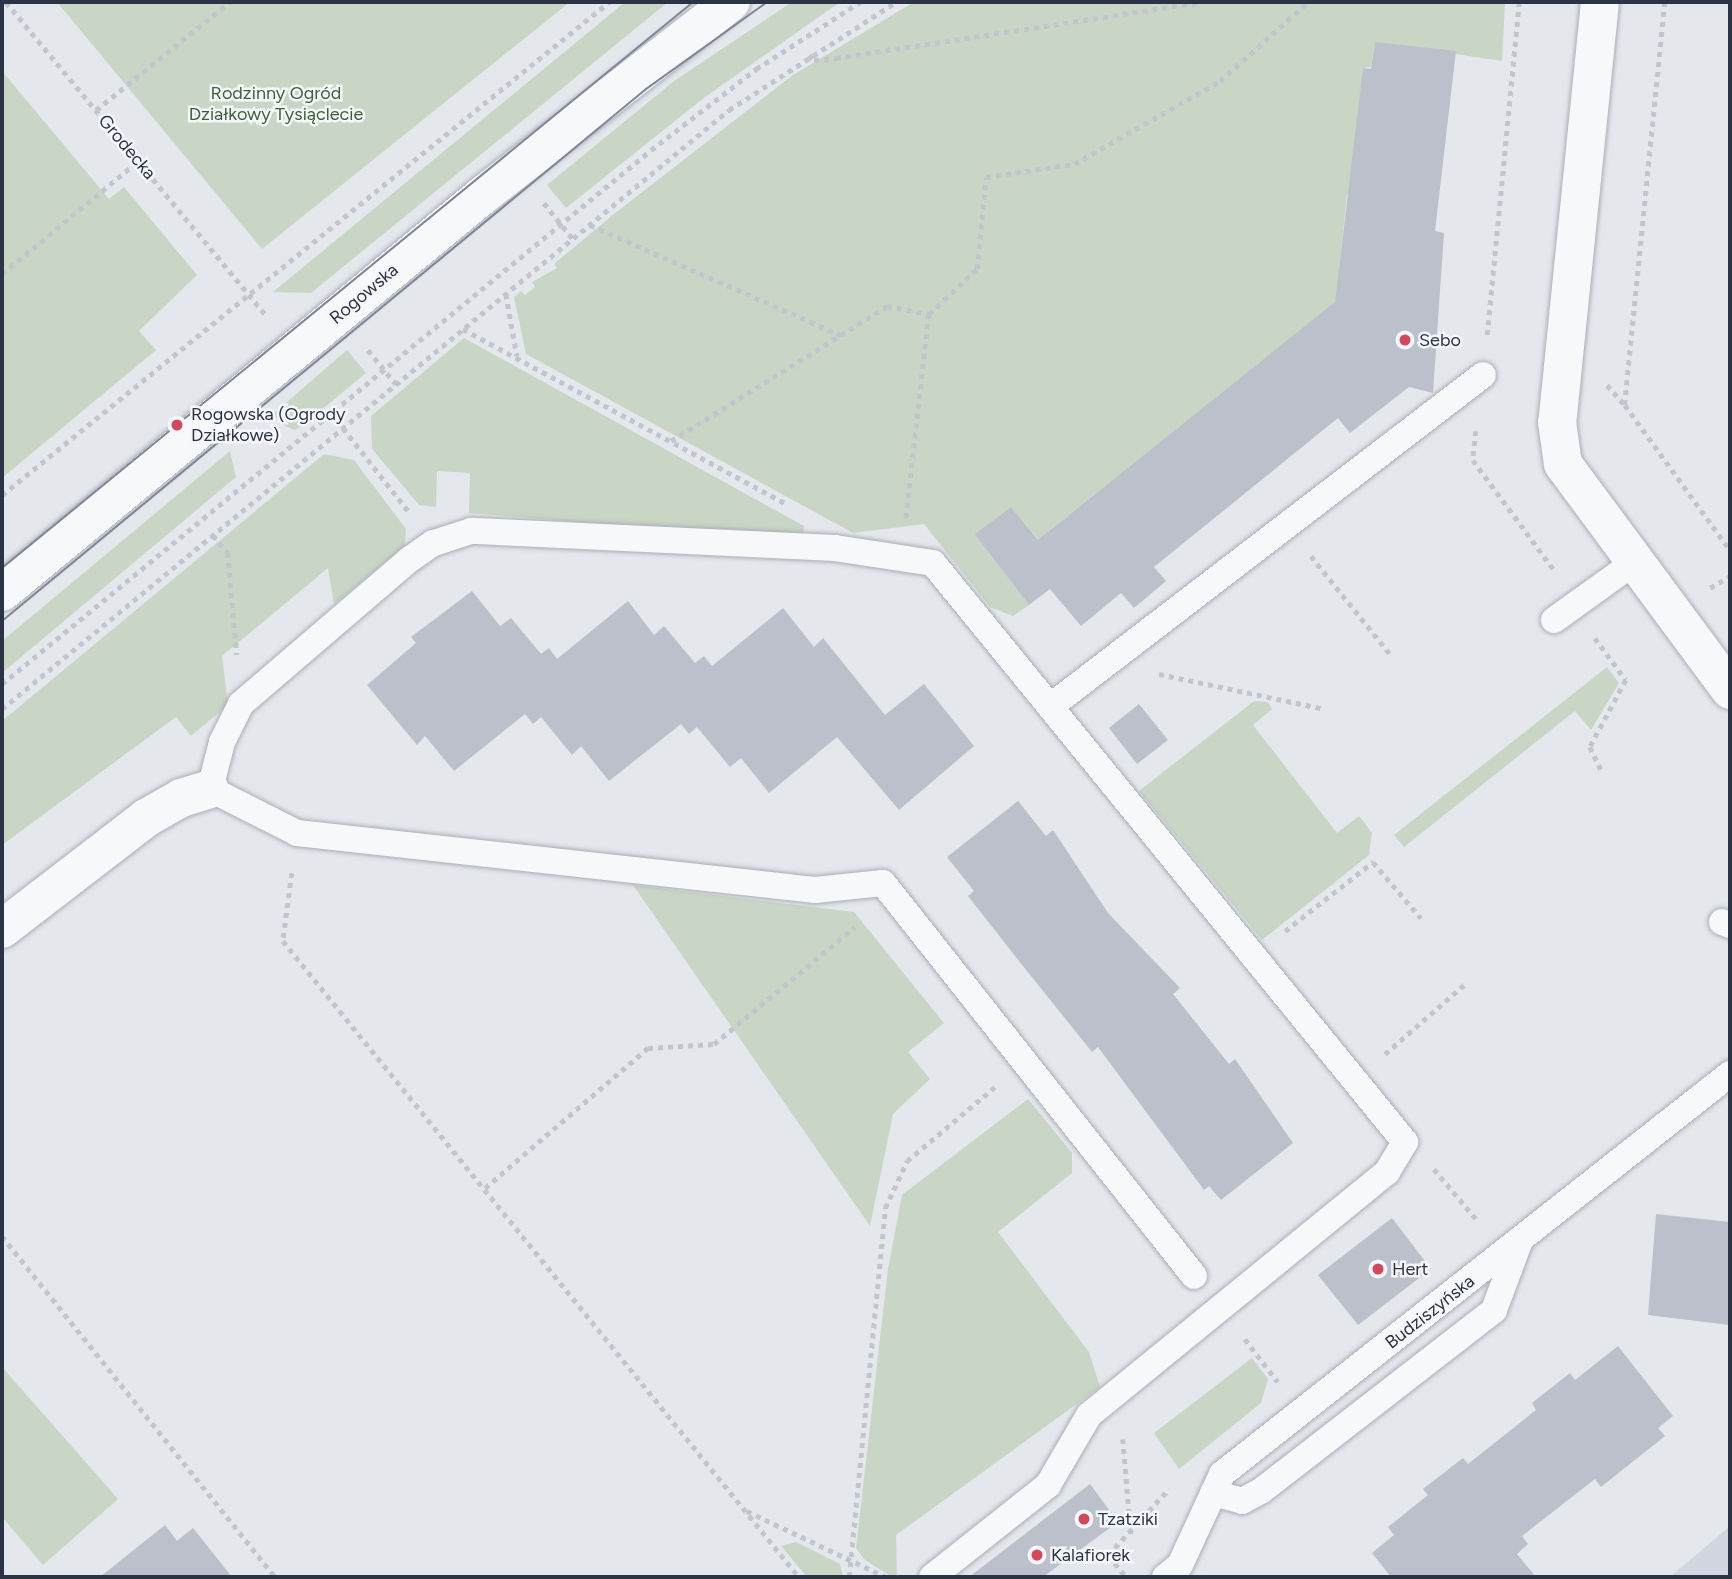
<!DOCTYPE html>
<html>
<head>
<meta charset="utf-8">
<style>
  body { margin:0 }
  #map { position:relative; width:1732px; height:1579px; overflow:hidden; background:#e4e7ec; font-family:Figtree,sans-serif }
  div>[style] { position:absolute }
  .built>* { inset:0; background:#d2d6de }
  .green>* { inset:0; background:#c9d6c5 }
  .building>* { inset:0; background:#bbc0ca }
  .path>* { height:4.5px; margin-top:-2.25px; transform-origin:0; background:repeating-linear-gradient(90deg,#c2c5cb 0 5px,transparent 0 10px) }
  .roads { filter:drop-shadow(0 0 2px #a9aeb7) drop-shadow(0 0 2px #a9aeb7) }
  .service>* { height:26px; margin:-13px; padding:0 13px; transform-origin:13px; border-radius:13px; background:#f7f8fa }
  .minor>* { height:38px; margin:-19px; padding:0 19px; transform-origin:19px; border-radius:19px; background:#f7f8fa }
  .tertiary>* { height:38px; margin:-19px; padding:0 19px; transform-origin:19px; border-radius:19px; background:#f7f8fa }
  .tram>* { height:2px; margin:-1px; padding:0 1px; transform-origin:1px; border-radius:1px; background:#7d8696 }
  .dots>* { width:19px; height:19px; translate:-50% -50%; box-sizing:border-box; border:4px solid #f4f6f9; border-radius:50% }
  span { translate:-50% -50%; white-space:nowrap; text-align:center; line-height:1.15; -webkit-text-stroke:5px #f4f6f9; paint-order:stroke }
  .park-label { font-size:18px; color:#3f6138 }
  .street-label { font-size:18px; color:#2b3445 }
  .poi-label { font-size:18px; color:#2b3445 }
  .left { translate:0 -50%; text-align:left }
  .frame { position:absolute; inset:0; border:4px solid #2b3445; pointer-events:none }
</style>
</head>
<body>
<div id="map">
  <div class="built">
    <div style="clip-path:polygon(1730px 1526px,1730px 1577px,1670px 1577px)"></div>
  </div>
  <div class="green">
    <div style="clip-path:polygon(57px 2px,570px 2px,262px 249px)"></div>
    <div style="clip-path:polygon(625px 2px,668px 2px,311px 293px,273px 292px)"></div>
    <div style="clip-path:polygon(792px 2px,840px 2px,705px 97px,566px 208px,547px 185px,674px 81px)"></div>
    <div style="clip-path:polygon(914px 2px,1505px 2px,1502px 61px,1375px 42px,1371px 67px,1363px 68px,1357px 195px,1347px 195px,1339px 269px,1345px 299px,1059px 523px,1046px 549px,1011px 507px,976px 534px,1029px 605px,1013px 616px,990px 607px,924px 524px,853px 533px,526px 354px,514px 297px,521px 291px,525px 295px,535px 287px,532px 282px,557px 268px,554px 264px,614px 214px,793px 75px)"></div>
    <div style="clip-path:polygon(2px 71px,109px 199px,124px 187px,197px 275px,139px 331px,156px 350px,2px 478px)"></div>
    <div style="clip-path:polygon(464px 338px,804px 526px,802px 540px,469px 513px,470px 473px,437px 471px,436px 507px,419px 505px,372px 449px,371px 416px)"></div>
    <div style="clip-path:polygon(347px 350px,366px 373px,303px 425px,295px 430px,285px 426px,273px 414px)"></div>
    <div style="clip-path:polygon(230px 451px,236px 477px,2px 673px,2px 641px)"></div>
    <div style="clip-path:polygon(324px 454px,354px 460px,406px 529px,405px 546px,334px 604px,328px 568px,222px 656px,228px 705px,191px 736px,176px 717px,2px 845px,2px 721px)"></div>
    <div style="clip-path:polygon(1607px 667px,1619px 683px,1591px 730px,1575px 711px,1404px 847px,1394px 835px)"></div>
    <div style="clip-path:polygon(1254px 701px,1268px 702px,1272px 709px,1253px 725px,1337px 833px,1359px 816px,1372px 833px,1369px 855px,1262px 940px,1139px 791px)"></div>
    <div style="clip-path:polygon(633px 885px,854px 912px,944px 1023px,908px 1052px,930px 1079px,893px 1114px,870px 1226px)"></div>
    <div style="clip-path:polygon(1028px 1099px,1072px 1153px,1072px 1173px,998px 1232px,1089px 1352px,1100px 1387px,896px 1535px,897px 1577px,892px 1577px,865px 1560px,856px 1548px,888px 1269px,902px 1195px)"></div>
    <div style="clip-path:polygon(1252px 1358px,1268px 1379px,1261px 1403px,1179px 1469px,1154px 1433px)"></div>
    <div style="clip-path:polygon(2px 1367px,118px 1499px,43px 1565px,2px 1517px)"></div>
    <div style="clip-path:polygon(796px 1542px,840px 1564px,843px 1577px,807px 1577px,781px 1546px)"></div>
  </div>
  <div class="building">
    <div style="clip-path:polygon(1375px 42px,1456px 51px,1435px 231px,1444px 233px,1433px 393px,1409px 387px,1350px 433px,1338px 418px,1154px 567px,1166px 581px,1134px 608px,1121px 593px,1081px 626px,1050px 589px,1029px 605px,975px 534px,1011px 507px,1038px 540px,1335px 302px,1363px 68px,1371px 69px)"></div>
    <div style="clip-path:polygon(472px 591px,500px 626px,511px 618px,541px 654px,549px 648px,557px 659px,628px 601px,654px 635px,664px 626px,695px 663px,704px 656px,712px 666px,783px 608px,814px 647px,823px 638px,885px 715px,924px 684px,974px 746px,899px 810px,837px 737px,769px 793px,741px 758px,730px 767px,697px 727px,689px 734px,681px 724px,609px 781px,581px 746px,572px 755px,541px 717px,533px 724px,525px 714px,454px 771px,425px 736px,417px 745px,367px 685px,416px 643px,411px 637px)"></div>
    <div style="clip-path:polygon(1139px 704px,1168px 740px,1137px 764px,1109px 728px)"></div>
    <div style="clip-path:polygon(1018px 801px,1046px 836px,1053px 830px,1108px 913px,1180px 988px,1173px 994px,1229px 1064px,1235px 1059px,1293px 1143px,1221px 1200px,1209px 1186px,1204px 1190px,1098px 1047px,1092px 1052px,1019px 961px,968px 896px,974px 891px,947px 857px)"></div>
    <div style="clip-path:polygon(1656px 1214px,1730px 1222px,1730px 1325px,1648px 1315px)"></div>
    <div style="clip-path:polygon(1392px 1218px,1431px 1269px,1358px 1325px,1318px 1275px)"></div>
    <div style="clip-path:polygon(1618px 1346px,1673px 1416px,1658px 1428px,1665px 1436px,1601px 1487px,1595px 1479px,1522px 1536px,1528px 1544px,1517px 1554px,1536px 1577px,1391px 1577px,1372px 1553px,1394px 1535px,1388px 1527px,1428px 1495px,1423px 1489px,1463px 1458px,1468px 1464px,1536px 1410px,1532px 1403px,1570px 1373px,1575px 1380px)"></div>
    <div style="clip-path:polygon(1090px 1484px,1118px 1522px,1043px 1577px,969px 1577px)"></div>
    <div style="clip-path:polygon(165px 1525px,177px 1541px,193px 1528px,232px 1577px,100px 1577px)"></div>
  </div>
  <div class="path">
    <div style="left:6px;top:2px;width:408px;rotate:50.3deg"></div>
    <div style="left:1665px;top:2px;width:405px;rotate:95.7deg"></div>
    <div style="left:1625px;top:405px;width:179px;rotate:54.1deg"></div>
    <div style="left:809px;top:55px;width:7px;rotate:45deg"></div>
    <div style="left:814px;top:60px;width:22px;rotate:-5deg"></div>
    <div style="left:836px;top:58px;width:368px;rotate:-8.7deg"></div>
    <div style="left:96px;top:110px;width:172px;rotate:-38.9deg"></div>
    <div style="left:544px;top:203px;width:46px;rotate:51.1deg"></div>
    <div style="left:590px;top:225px;width:274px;rotate:23.7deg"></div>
    <div style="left:2px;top:274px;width:177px;rotate:-39.7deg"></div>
    <div style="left:506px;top:294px;width:63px;rotate:79.9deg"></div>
    <div style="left:929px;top:314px;width:66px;rotate:-43.2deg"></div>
    <div style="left:977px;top:269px;width:92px;rotate:-84.4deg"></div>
    <div style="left:986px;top:177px;width:89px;rotate:-8.4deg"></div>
    <div style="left:1074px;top:164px;width:168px;rotate:-29.6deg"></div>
    <div style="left:1220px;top:81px;width:118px;rotate:-41.9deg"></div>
    <div style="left:463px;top:329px;width:367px;rotate:28.4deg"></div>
    <div style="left:1487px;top:335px;width:335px;rotate:-84.5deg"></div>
    <div style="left:368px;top:350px;width:44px;rotate:50.5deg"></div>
    <div style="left:1607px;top:385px;width:25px;rotate:48deg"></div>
    <div style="left:343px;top:428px;width:107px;rotate:51.8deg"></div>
    <div style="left:1476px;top:431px;width:29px;rotate:96deg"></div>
    <div style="left:1473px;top:460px;width:137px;rotate:53.6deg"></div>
    <div style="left:671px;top:441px;width:255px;rotate:-32deg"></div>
    <div style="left:887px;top:306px;width:43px;rotate:10.8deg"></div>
    <div style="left:929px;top:314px;width:206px;rotate:96.4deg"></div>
    <div style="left:2px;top:495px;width:782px;rotate:-39.08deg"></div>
    <div style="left:213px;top:535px;width:23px;rotate:50deg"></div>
    <div style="left:228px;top:553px;width:102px;rotate:85deg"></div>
    <div style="left:1311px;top:556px;width:126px;rotate:51.1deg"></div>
    <div style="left:1710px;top:588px;width:23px;rotate:-31deg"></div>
    <div style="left:1595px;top:638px;width:52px;rotate:53.6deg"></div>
    <div style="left:1626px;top:680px;width:76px;rotate:118.2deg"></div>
    <div style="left:1590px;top:747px;width:25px;rotate:64deg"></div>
    <div style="left:1159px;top:674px;width:166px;rotate:11.9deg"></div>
    <div style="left:2px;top:684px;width:840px;rotate:-39.45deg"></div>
    <div style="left:651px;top:150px;width:133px;rotate:-37.6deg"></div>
    <div style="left:756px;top:69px;width:124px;rotate:-32.8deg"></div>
    <div style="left:2px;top:709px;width:942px;rotate:-39.49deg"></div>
    <div style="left:729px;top:110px;width:199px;rotate:-32.9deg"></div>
    <div style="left:292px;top:873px;width:69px;rotate:97.5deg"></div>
    <div style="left:283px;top:941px;width:819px;rotate:50.95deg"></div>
    <div style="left:1285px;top:931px;width:112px;rotate:-38.1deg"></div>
    <div style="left:1373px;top:862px;width:74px;rotate:49.4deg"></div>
    <div style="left:1385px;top:1054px;width:108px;rotate:-41.2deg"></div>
    <div style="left:1434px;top:1169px;width:68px;rotate:49.8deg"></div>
    <div style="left:485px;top:1188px;width:215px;rotate:-40.7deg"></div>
    <div style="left:648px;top:1048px;width:66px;rotate:-3.5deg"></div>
    <div style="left:714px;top:1044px;width:183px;rotate:-39.7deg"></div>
    <div style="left:2px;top:1236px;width:437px;rotate:51.3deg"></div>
    <div style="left:1245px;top:1339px;width:54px;rotate:52.5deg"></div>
    <div style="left:1123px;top:1439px;width:96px;rotate:85.2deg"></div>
    <div style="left:747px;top:1511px;width:154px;rotate:25.4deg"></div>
    <div style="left:1124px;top:1575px;width:26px;rotate:-129deg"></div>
    <div style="left:1108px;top:1555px;width:90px;rotate:-47.3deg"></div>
    <div style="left:849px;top:1577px;width:371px;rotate:-84.4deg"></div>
    <div style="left:885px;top:1208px;width:52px;rotate:-64.9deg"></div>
    <div style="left:907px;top:1161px;width:115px;rotate:-40.1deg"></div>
  </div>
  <div class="roads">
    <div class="service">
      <div style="left:1554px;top:620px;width:101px;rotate:-35.7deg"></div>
      <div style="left:1051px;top:706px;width:544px;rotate:-37.46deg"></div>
      <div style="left:1722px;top:922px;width:9px;rotate:21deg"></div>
      <div style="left:1213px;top:1493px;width:30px;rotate:15deg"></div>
      <div style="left:1242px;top:1501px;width:21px;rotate:-28deg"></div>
      <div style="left:1261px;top:1491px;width:295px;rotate:-37.8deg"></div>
      <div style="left:1494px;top:1310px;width:72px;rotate:-69.5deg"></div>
      <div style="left:932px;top:1577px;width:148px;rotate:-38.4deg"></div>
      <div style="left:1048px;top:1485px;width:81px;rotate:-59.6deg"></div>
      <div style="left:1089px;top:1415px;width:385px;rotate:-39.2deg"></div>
      <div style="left:1387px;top:1172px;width:35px;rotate:-59deg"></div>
      <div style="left:1405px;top:1142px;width:747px;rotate:-129.19deg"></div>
      <div style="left:933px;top:563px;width:99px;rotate:-171.3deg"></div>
      <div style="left:835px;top:548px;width:364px;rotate:-177.3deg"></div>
      <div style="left:471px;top:531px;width:40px;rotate:162deg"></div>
      <div style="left:433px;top:543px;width:28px;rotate:145deg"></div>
      <div style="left:410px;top:559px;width:223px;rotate:139.4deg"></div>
      <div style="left:241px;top:704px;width:42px;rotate:116.6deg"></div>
      <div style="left:222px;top:742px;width:49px;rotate:104.3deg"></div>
      <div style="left:210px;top:789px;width:97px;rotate:26.8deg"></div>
      <div style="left:297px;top:833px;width:521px;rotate:6.28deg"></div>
      <div style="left:815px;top:890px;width:68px;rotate:-5.9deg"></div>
      <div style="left:883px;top:883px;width:501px;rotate:51.64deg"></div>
      <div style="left:1165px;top:1577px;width:19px;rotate:-39deg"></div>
      <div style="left:1180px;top:1565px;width:100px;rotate:-65.2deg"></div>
      <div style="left:1222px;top:1474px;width:647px;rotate:-38.22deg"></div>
    </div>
    <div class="minor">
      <div style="left:1600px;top:2px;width:422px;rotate:95.8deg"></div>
      <div style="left:1557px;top:422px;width:42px;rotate:81.9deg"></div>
      <div style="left:1563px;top:464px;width:281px;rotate:53.5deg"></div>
      <div style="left:2px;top:929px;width:182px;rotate:-37.6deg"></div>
      <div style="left:146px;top:818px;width:40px;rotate:-29.7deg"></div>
      <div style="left:181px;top:798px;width:30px;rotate:-17deg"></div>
    </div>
    <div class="tertiary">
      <div style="left:2px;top:592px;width:624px;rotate:-39.54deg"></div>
      <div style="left:483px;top:195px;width:314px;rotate:-37.9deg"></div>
    </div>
  </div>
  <div class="tram">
    <div style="left:2px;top:568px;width:893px;rotate:-39.32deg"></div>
    <div style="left:2px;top:621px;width:835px;rotate:-39.56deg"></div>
    <div style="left:646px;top:89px;width:149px;rotate:-35.7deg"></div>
  </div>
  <div class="dots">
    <div style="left:1405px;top:340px;background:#d1495b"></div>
    <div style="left:177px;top:425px;background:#d1495b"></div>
    <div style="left:1378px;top:1269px;background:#d1495b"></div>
    <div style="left:1084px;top:1519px;background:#d1495b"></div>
    <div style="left:1037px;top:1555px;background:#d1495b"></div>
  </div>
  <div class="park-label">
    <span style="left:276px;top:104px">Rodzinny Ogród<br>Działkowy Tysiąclecie</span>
  </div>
  <div class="street-label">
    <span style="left:127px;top:147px;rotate:50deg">Grodecka</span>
    <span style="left:364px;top:294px;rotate:-40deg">Rogowska</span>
    <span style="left:1430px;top:1312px;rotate:-38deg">Budziszyńska</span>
  </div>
  <div class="poi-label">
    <span class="left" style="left:1419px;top:340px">Sebo</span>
    <span class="left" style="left:191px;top:425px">Rogowska (Ogrody<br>Działkowe)</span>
    <span class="left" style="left:1392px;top:1269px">Hert</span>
    <span class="left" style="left:1098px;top:1519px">Tzatziki</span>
    <span class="left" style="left:1051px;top:1555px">Kalafiorek</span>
  </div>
  <div class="frame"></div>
</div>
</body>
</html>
